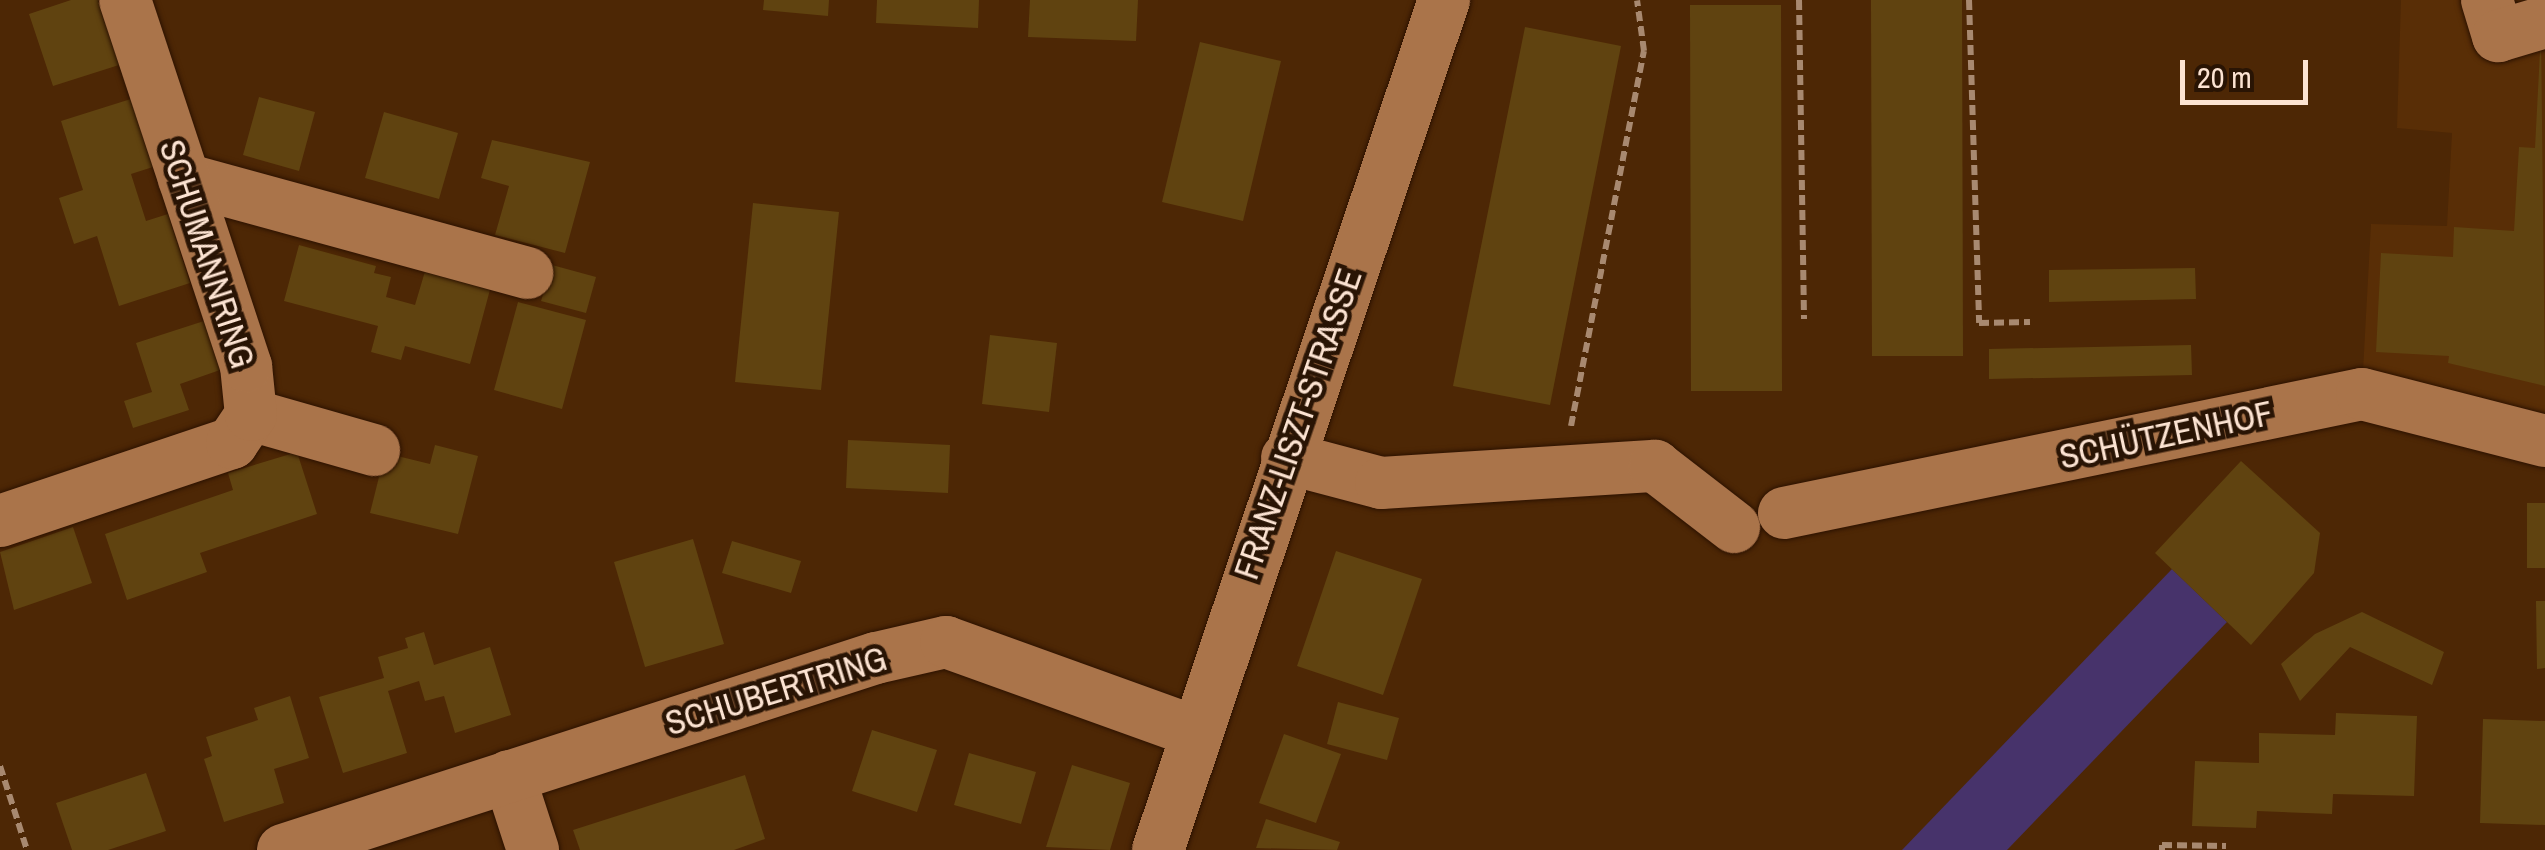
<!DOCTYPE html>
<html>
<head>
<meta charset="utf-8">
<style>
  body { margin:0 }
  #map { position:relative; width:2545px; height:850px; overflow:hidden; background:#4d2705; font-family:"Archivo Narrow",sans-serif }
  div>[style] { position:absolute }
  .built>* { inset:0; background:#592e06 }
  .green>* { inset:0; background:#47336b }
  .building>* { inset:0; background:#604310 }
  .path>* { height:6px; margin-top:-3px; transform-origin:0; background:repeating-linear-gradient(90deg,#a88970 0 10px,transparent 0 15px) }
  .roads { filter:drop-shadow(0 0 2px #2c1200) drop-shadow(0 0 2px #2c1200) }
  .minor>* { height:52px; margin:-26px; padding:0 26px; transform-origin:26px; border-radius:26px; background:#aa744a }
  span { translate:-50% -50%; white-space:nowrap; text-align:center; line-height:1.15; -webkit-text-stroke:9px #291404; paint-order:stroke }
  .street-label { font-size:35px; color:#fce3d2 }
  .scale { position:absolute; left:2180px; top:60px; width:128px; height:45px; box-sizing:border-box; border:5px solid #fce3d2; border-top:0; padding-left:12px; font-size:30px; line-height:35px; white-space:nowrap; color:#fce3d2; -webkit-text-stroke:8px #291404; paint-order:stroke }
</style>
</head>
<body>
<div id="map">
  <div class="built">
    <div style="clip-path:polygon(2401px 0,2545px 0,2545px 427px,2363px 371px,2371px 224px,2447px 226px,2452px 133px,2397px 128px)"></div>
  </div>
  <div class="green">
    <div style="clip-path:polygon(2172px 569px,2227px 622px,2007px 850px,1902px 850px)"></div>
  </div>
  <div class="building">
    <div style="clip-path:polygon(71px 0,98px 0,119px 65px,53px 86px,29px 14px)"></div>
    <div style="clip-path:polygon(764px 0,829px 0,828px 16px,763px 10px)"></div>
    <div style="clip-path:polygon(877px 0,979px 0,978px 28px,876px 23px)"></div>
    <div style="clip-path:polygon(1030px 0,1138px 0,1136px 41px,1028px 37px)"></div>
    <div style="clip-path:polygon(1871px 0,1962px 0,1963px 356px,1872px 356px)"></div>
    <div style="clip-path:polygon(1690px 5px,1781px 5px,1782px 391px,1691px 391px)"></div>
    <div style="clip-path:polygon(1525px 27px,1621px 46px,1550px 405px,1453px 386px)"></div>
    <div style="clip-path:polygon(2541px 32px,2545px 386px,2448px 363px,2449px 356px,2376px 352px,2381px 253px,2453px 257px,2454px 227px,2514px 231px,2519px 147px,2535px 148px)"></div>
    <div style="clip-path:polygon(1200px 42px,1281px 61px,1243px 221px,1162px 202px)"></div>
    <div style="clip-path:polygon(259px 97px,315px 112px,299px 171px,243px 155px)"></div>
    <div style="clip-path:polygon(134px 98px,156px 166px,131px 174px,146px 221px,168px 214px,190px 283px,119px 306px,97px 236px,74px 244px,59px 198px,83px 190px,61px 121px)"></div>
    <div style="clip-path:polygon(384px 112px,458px 133px,439px 199px,365px 178px)"></div>
    <div style="clip-path:polygon(492px 140px,590px 162px,565px 253px,495px 235px,509px 186px,481px 178px)"></div>
    <div style="clip-path:polygon(753px 203px,839px 212px,821px 390px,735px 382px)"></div>
    <div style="clip-path:polygon(299px 245px,376px 266px,374px 273px,391px 277px,386px 297px,415px 305px,426px 268px,491px 286px,470px 364px,405px 346px,401px 360px,371px 352px,378px 326px,284px 301px)"></div>
    <div style="clip-path:polygon(552px 265px,596px 277px,586px 313px,541px 301px)"></div>
    <div style="clip-path:polygon(2195px 268px,2196px 299px,2049px 302px,2049px 270px)"></div>
    <div style="clip-path:polygon(518px 302px,586px 320px,562px 409px,494px 390px)"></div>
    <div style="clip-path:polygon(204px 321px,220px 370px,180px 384px,189px 410px,133px 428px,124px 401px,152px 392px,136px 343px)"></div>
    <div style="clip-path:polygon(990px 335px,1057px 343px,1049px 412px,982px 404px)"></div>
    <div style="clip-path:polygon(2191px 345px,2192px 375px,1989px 379px,1989px 349px)"></div>
    <div style="clip-path:polygon(848px 440px,950px 445px,948px 493px,846px 488px)"></div>
    <div style="clip-path:polygon(435px 445px,478px 456px,458px 534px,370px 513px,385px 453px,430px 464px)"></div>
    <div style="clip-path:polygon(297px 452px,317px 514px,200px 553px,207px 572px,127px 600px,105px 534px,233px 490px,228px 473px)"></div>
    <div style="clip-path:polygon(2241px 461px,2320px 533px,2314px 573px,2251px 645px,2155px 553px)"></div>
    <div style="clip-path:polygon(2527px 503px,2545px 503px,2545px 568px,2527px 568px)"></div>
    <div style="clip-path:polygon(73px 527px,92px 583px,14px 610px,0 552px)"></div>
    <div style="clip-path:polygon(693px 539px,724px 644px,645px 667px,614px 562px)"></div>
    <div style="clip-path:polygon(732px 541px,801px 561px,791px 593px,722px 573px)"></div>
    <div style="clip-path:polygon(1336px 551px,1422px 579px,1383px 695px,1297px 666px)"></div>
    <div style="clip-path:polygon(2536px 601px,2545px 601px,2545px 668px,2537px 669px)"></div>
    <div style="clip-path:polygon(2362px 612px,2444px 652px,2432px 685px,2350px 647px,2300px 701px,2281px 664px,2315px 634px)"></div>
    <div style="clip-path:polygon(424px 632px,434px 665px,490px 647px,511px 715px,455px 733px,444px 696px,425px 701px,419px 681px,388px 691px,407px 753px,343px 773px,319px 697px,384px 678px,378px 657px,408px 648px,405px 638px)"></div>
    <div style="clip-path:polygon(290px 696px,309px 758px,274px 769px,284px 803px,224px 822px,204px 759px,212px 756px,206px 737px,258px 720px,254px 708px)"></div>
    <div style="clip-path:polygon(1338px 702px,1399px 718px,1387px 760px,1327px 744px)"></div>
    <div style="clip-path:polygon(2336px 713px,2417px 716px,2414px 796px,2333px 794px,2332px 814px,2257px 811px,2256px 828px,2192px 826px,2195px 761px,2259px 763px,2259px 733px,2335px 735px)"></div>
    <div style="clip-path:polygon(2483px 719px,2545px 721px,2545px 825px,2480px 823px)"></div>
    <div style="clip-path:polygon(872px 730px,937px 750px,917px 812px,852px 791px)"></div>
    <div style="clip-path:polygon(1284px 734px,1341px 754px,1316px 823px,1259px 803px)"></div>
    <div style="clip-path:polygon(969px 753px,1036px 772px,1021px 824px,954px 805px)"></div>
    <div style="clip-path:polygon(1072px 765px,1130px 783px,1110px 850px,1046px 847px)"></div>
    <div style="clip-path:polygon(146px 773px,166px 831px,108px 850px,72px 850px,56px 803px)"></div>
    <div style="clip-path:polygon(745px 775px,765px 839px,734px 850px,580px 850px,573px 830px)"></div>
    <div style="clip-path:polygon(1266px 819px,1340px 842px,1337px 850px,1256px 848px)"></div>
  </div>
  <div class="path">
    <div style="left:1799px;top:0;width:319px;rotate:89.1deg"></div>
    <div style="left:1969px;top:0;width:323px;rotate:88.2deg"></div>
    <div style="left:1979px;top:323px;width:51px;rotate:-1.1deg"></div>
    <div style="left:1571px;top:426px;width:382px;rotate:-79deg"></div>
    <div style="left:1644px;top:51px;width:51px;rotate:-97.8deg"></div>
    <div style="left:0;top:766px;width:88px;rotate:72.2deg"></div>
    <div style="left:2162px;top:850px;width:5px;rotate:-90deg"></div>
    <div style="left:2162px;top:845px;width:64px;rotate:0.9deg"></div>
  </div>
  <div class="roads">
    <div class="minor">
      <div style="left:2487px;top:0;width:38px;rotate:73deg"></div>
      <div style="left:2498px;top:36px;width:49px;rotate:-16.6deg"></div>
      <div style="left:184px;top:179px;width:356px;rotate:15.3deg"></div>
      <div style="left:251px;top:415px;width:128px;rotate:15.9deg"></div>
      <div style="left:1287px;top:458px;width:97px;rotate:14.9deg"></div>
      <div style="left:1381px;top:483px;width:275px;rotate:-3.6deg"></div>
      <div style="left:1655px;top:466px;width:100px;rotate:37.7deg"></div>
      <div style="left:1784px;top:513px;width:590px;rotate:-11.63deg"></div>
      <div style="left:2362px;top:394px;width:189px;rotate:14.4deg"></div>
      <div style="left:0;top:521px;width:245px;rotate:-18.6deg"></div>
      <div style="left:232px;top:443px;width:34px;rotate:-56deg"></div>
      <div style="left:251px;top:415px;width:49px;rotate:-95.8deg"></div>
      <div style="left:246px;top:366px;width:385px;rotate:-108.3deg"></div>
      <div style="left:509px;top:776px;width:78px;rotate:72deg"></div>
      <div style="left:283px;top:850px;width:623px;rotate:-17.94deg"></div>
      <div style="left:876px;top:658px;width:72px;rotate:-12.9deg"></div>
      <div style="left:946px;top:642px;width:263px;rotate:19.8deg"></div>
      <div style="left:1158px;top:850px;width:897px;rotate:-71.4deg"></div>
    </div>
  </div>
  <div class="street-label">
    <span style="left:207px;top:254px;rotate:72deg">SCHUMANNRING</span>
    <span style="left:1298px;top:424px;rotate:-71deg">FRANZ-LISZT-STRASSE</span>
    <span style="left:2166px;top:435px;rotate:-12deg">SCHÜTZENHOF</span>
    <span style="left:776px;top:691px;rotate:-17deg">SCHUBERTRING</span>
  </div>
  <div class="scale">20 m</div>
</div>
</body>
</html>
